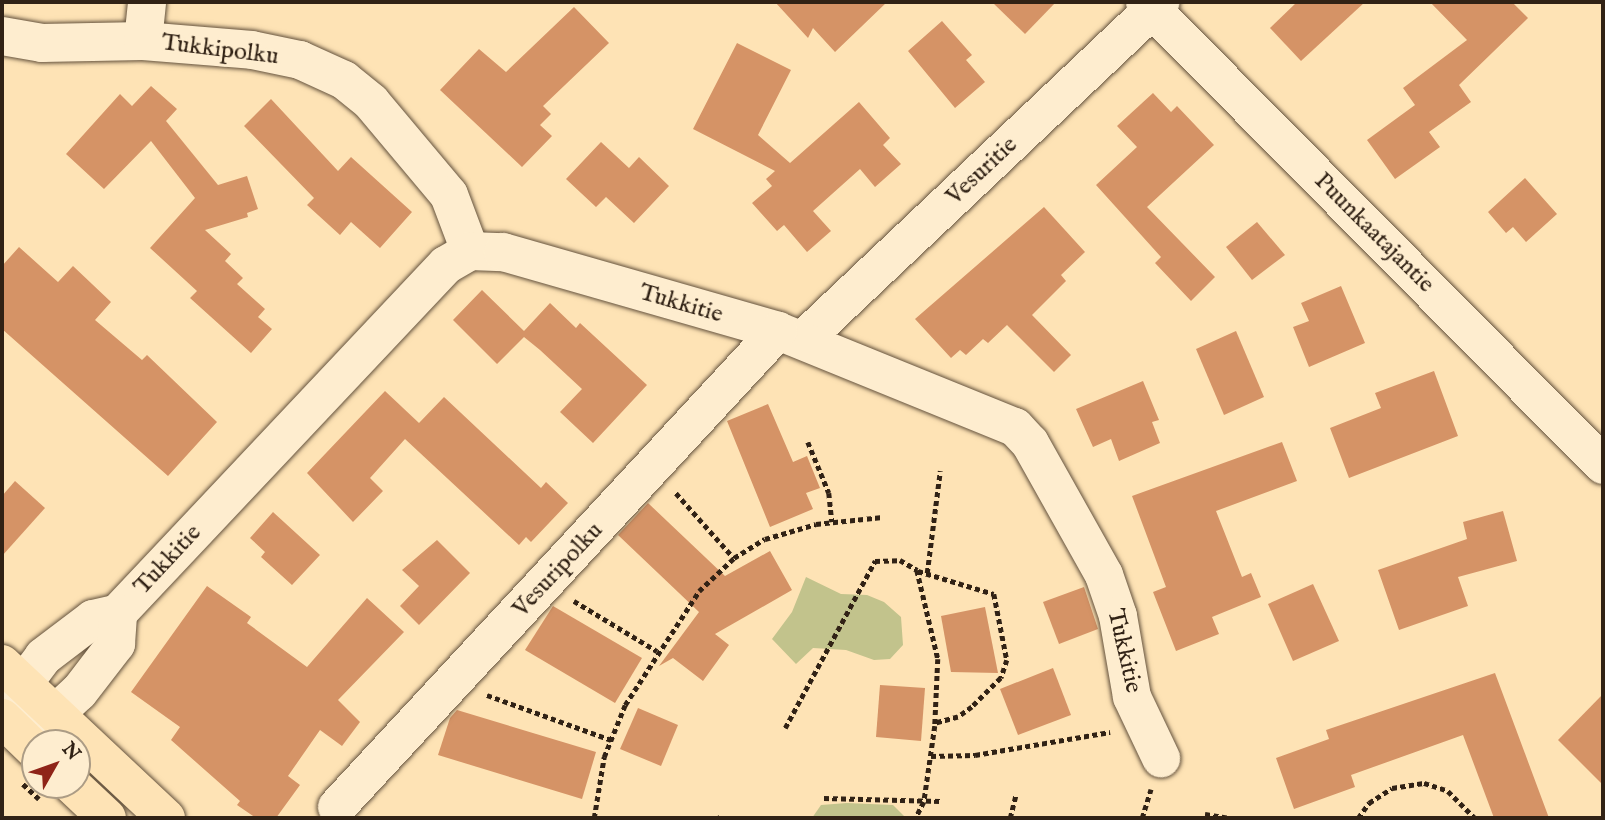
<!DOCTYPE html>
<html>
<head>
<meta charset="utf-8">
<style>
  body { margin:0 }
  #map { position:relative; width:1605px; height:820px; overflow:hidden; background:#fee3b5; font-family:"IM FELL English",serif }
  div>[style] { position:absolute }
  .green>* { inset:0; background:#c2c38c }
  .building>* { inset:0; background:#d59366 }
  .path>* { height:4.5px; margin-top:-2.25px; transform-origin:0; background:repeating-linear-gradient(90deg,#312215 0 5px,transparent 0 8.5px) }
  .roads { filter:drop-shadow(0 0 2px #64523d) drop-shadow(0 0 2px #64523d) }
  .minor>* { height:38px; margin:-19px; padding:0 19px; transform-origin:19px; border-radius:19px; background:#feedcf }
  .major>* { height:38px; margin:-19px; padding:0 19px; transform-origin:19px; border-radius:19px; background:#fee3b5 }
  span { translate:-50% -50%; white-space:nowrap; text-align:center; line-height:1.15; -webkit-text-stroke:5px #feedcf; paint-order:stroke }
  .street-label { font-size:24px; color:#312215 }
  .frame { position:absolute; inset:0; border:4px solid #312215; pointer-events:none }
  .north { position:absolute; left:21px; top:729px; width:70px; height:70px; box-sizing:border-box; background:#feedcf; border:2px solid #ac9c85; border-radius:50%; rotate:50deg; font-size:19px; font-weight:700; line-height:28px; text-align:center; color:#312215 }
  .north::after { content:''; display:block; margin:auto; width:24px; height:32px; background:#8f2418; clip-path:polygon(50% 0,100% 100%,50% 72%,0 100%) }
</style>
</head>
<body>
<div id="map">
  <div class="green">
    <div style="clip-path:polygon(806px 577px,841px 594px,867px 595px,884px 602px,901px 617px,903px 645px,890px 659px,874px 660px,846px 650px,813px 648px,796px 664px,772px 639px,792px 612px)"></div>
    <div style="clip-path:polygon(847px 803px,893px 805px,905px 817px,812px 818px,821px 805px)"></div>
  </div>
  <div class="building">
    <div style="clip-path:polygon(775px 2px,887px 2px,835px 52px,813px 28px,808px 38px)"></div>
    <div style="clip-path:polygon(992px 2px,1056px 2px,1025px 34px)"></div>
    <div style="clip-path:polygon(1297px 2px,1365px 2px,1301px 61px,1270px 28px)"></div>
    <div style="clip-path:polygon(1430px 2px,1512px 2px,1528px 18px,1459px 85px,1471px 102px,1429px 132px,1440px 147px,1395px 179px,1367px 140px,1415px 105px,1403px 88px,1467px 40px)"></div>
    <div style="clip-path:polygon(574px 7px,609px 43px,543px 106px,551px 114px,540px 125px,552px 136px,522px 167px,440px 90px,479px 49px,506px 72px)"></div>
    <div style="clip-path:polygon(942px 21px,972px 55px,966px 60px,985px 82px,955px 108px,908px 51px)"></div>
    <div style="clip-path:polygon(737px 43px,791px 70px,758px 135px,790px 163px,859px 102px,890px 138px,883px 145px,901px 164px,875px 187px,860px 169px,813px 211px,831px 231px,807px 252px,784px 225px,777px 231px,752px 203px,772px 186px,766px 179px,775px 171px,693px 129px)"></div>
    <div style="clip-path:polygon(151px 86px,177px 109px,166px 121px,218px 185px,247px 176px,258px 209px,247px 213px,248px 217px,205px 230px,231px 254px,225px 261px,243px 278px,237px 284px,265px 309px,258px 317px,272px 329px,251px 353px,190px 298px,197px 291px,150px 248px,195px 198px,151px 141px,104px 189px,66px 154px,120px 94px,132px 106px)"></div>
    <div style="clip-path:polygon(1153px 93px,1171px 112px,1177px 106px,1214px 145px,1147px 207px,1215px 277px,1191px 301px,1155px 263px,1161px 257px,1096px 185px,1137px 147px,1117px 126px)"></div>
    <div style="clip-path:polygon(271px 99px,338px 171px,351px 157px,412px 212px,380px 248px,351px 222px,340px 235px,307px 205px,314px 198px,244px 126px)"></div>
    <div style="clip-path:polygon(601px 142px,629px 168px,639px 157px,669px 186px,634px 223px,606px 197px,596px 207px,566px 179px)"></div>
    <div style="clip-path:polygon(1525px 178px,1557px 214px,1526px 242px,1513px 227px,1506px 233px,1488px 212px)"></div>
    <div style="clip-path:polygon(1044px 207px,1085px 252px,1061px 275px,1066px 281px,1032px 315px,1071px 355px,1054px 372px,1007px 325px,988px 343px,983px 339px,966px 355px,960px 350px,951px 358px,915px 319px)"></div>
    <div style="clip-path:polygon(1257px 222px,1285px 255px,1252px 280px,1226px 247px)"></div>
    <div style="clip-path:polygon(19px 247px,58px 282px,73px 266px,111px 302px,95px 320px,142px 360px,147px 355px,217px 422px,168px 476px,2px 329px,2px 266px)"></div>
    <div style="clip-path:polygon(1341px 286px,1365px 343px,1309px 367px,1293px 327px,1309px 321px,1301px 303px)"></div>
    <div style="clip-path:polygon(482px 290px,524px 331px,550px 303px,576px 328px,580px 323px,647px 385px,593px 443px,560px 412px,582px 389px,540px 350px,524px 337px,497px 364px,453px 320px)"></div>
    <div style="clip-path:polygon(1236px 331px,1264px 397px,1224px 415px,1196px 349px)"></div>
    <div style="clip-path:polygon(1434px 371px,1458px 436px,1349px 478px,1330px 428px,1381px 408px,1375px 393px)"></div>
    <div style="clip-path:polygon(1143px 381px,1159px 420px,1152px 422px,1160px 443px,1119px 461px,1111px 439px,1093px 447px,1076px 409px)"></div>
    <div style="clip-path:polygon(385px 391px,419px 423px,444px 397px,541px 488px,546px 482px,568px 503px,531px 542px,526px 537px,519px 545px,405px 439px,370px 478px,383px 491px,353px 522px,307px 473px)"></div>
    <div style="clip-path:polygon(768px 404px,793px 462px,807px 456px,820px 488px,806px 493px,813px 509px,770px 527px,727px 421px)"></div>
    <div style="clip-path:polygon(1282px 442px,1297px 481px,1216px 511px,1242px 577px,1251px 573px,1261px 597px,1212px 617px,1219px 634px,1176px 651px,1153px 592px,1166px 587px,1132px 496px)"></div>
    <div style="clip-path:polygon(15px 481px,45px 508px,2px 556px,2px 496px)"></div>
    <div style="clip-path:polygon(648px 503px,725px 576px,770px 551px,792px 590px,715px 634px,729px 645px,703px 681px,673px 658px,659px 666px,699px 612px,618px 535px)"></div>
    <div style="clip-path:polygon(1503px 511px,1517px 561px,1458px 577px,1468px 606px,1399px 630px,1378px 570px,1467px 539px,1463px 522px)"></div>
    <div style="clip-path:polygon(273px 512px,320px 555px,292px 585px,261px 557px,265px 552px,250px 538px)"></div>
    <div style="clip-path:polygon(437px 540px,470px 573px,419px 625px,400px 606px,419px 586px,402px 570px)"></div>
    <div style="clip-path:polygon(1313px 584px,1339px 641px,1293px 661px,1268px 604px)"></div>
    <div style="clip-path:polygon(207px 586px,251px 617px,247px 623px,307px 667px,367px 598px,404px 632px,338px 700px,360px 722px,342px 746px,320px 730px,288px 776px,300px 785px,276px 818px,256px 818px,237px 805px,240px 801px,171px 740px,180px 727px,131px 692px)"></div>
    <div style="clip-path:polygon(1084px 587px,1098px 629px,1059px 644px,1043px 602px)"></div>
    <div style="clip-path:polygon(553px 606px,642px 658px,615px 703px,525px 650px)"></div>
    <div style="clip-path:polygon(985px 607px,998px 673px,951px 672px,941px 616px)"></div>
    <div style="clip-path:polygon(1053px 668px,1071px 715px,1018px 735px,1000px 689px)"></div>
    <div style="clip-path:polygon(1495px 673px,1549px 818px,1494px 818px,1463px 735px,1351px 775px,1355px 787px,1294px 809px,1276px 758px,1329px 739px,1326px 730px)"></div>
    <div style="clip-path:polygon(880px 685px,925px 688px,921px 741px,876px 737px)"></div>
    <div style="clip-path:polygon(1603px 694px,1603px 785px,1558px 740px)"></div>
    <div style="clip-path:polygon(638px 708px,678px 725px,661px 766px,620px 749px)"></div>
    <div style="clip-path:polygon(457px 710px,596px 752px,582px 799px,438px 755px,450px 718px)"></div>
  </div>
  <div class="path">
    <div style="left:808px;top:442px;width:55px;rotate:67.6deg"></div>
    <div style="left:829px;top:493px;width:29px;rotate:84deg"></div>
    <div style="left:676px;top:493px;width:87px;rotate:48.3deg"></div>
    <div style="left:918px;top:571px;width:79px;rotate:16.8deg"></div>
    <div style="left:994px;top:594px;width:67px;rotate:78.9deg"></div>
    <div style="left:1007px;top:660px;width:19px;rotate:108deg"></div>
    <div style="left:1001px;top:678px;width:41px;rotate:135deg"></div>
    <div style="left:972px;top:707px;width:17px;rotate:144deg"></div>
    <div style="left:958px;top:717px;width:24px;rotate:165deg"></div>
    <div style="left:927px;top:573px;width:103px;rotate:-82.7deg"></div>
    <div style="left:574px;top:601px;width:97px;rotate:31.1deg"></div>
    <div style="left:487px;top:695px;width:132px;rotate:19.9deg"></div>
    <div style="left:785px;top:728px;width:190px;rotate:-61.7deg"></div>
    <div style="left:875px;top:561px;width:25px;rotate:-2deg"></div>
    <div style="left:900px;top:560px;width:20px;rotate:30deg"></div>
    <div style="left:917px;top:570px;width:91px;rotate:76.7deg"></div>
    <div style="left:938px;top:659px;width:67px;rotate:92.6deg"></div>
    <div style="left:935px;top:726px;width:77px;rotate:98.2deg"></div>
    <div style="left:924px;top:802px;width:18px;rotate:117deg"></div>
    <div style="left:931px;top:756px;width:44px;rotate:-1.3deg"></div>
    <div style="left:975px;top:755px;width:137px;rotate:-9.7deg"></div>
    <div style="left:23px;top:784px;width:22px;rotate:43deg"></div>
    <div style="left:824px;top:798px;width:116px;rotate:1.5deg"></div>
    <div style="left:1205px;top:814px;width:25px;rotate:9deg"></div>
    <div style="left:594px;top:818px;width:62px;rotate:-80.7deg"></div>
    <div style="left:604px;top:757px;width:56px;rotate:-68deg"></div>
    <div style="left:625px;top:705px;width:136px;rotate:-57deg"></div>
    <div style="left:699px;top:591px;width:48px;rotate:-43.3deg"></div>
    <div style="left:734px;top:558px;width:36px;rotate:-32deg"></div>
    <div style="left:765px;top:539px;width:53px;rotate:-16.4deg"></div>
    <div style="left:816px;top:524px;width:67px;rotate:-6deg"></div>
    <div style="left:718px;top:818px;width:2px;rotate:-27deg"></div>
    <div style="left:1010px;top:818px;width:25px;rotate:-76deg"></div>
    <div style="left:1142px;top:818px;width:30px;rotate:-73deg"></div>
    <div style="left:1358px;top:818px;width:19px;rotate:-54deg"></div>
    <div style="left:1369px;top:803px;width:27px;rotate:-33deg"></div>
    <div style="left:1392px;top:788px;width:32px;rotate:-9deg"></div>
    <div style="left:1424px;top:783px;width:25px;rotate:18deg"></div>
    <div style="left:1448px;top:791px;width:38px;rotate:45deg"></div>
  </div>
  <div class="roads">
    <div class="minor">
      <div style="left:1145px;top:2px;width:651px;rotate:45.31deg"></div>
      <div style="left:2px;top:36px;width:41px;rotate:9.9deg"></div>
      <div style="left:42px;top:43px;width:101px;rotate:-1.1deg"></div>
      <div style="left:143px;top:41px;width:109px;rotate:4.7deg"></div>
      <div style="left:252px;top:50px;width:49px;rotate:11.8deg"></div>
      <div style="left:300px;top:60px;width:48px;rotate:24.4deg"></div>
      <div style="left:344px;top:80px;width:35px;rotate:39deg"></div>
      <div style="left:371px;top:102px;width:121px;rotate:50deg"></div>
      <div style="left:449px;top:195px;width:60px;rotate:69.4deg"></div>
      <div style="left:143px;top:41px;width:39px;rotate:-84deg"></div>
      <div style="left:803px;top:340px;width:492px;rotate:-43.4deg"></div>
      <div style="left:16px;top:717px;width:34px;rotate:-78deg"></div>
      <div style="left:23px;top:684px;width:34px;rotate:-53deg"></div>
      <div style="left:43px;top:657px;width:63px;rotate:-37.2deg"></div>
      <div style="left:93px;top:619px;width:26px;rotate:-13deg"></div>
      <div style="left:118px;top:613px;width:478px;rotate:-46.7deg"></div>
      <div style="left:446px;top:265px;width:28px;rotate:-30deg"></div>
      <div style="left:470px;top:251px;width:33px;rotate:2deg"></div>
      <div style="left:503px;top:252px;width:286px;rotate:16deg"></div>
      <div style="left:778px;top:331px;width:256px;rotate:22.1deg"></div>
      <div style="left:1015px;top:427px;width:22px;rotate:47deg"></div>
      <div style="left:1030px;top:443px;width:151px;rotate:60.7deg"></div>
      <div style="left:1104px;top:575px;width:43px;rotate:71.1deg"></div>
      <div style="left:1118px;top:616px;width:82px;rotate:80.2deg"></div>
      <div style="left:1132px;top:697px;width:68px;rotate:64.6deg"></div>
      <div style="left:25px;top:725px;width:32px;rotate:-20deg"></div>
      <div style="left:55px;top:714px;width:33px;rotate:-43deg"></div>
      <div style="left:79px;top:692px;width:61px;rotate:-52.4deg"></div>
      <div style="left:116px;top:644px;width:31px;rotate:-86deg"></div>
      <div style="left:337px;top:807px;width:649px;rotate:-47.19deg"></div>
    </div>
    <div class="major">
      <div style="left:2px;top:664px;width:225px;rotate:43.2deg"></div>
      <div style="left:2px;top:718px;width:46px;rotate:44.1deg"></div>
      <div style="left:72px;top:785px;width:48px;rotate:43.3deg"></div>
    </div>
  </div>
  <div class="street-label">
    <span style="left:220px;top:50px;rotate:7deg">Tukkipolku</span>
    <span style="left:982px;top:171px;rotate:-43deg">Vesuritie</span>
    <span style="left:1374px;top:233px;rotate:45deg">Puunkaatajantie</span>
    <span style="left:681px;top:304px;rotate:16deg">Tukkitie</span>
    <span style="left:168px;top:560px;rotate:-47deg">Tukkitie</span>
    <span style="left:558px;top:570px;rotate:-47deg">Vesuripolku</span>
    <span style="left:1124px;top:651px;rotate:77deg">Tukkitie</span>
  </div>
  <div class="frame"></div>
  <div class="north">N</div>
</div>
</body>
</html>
